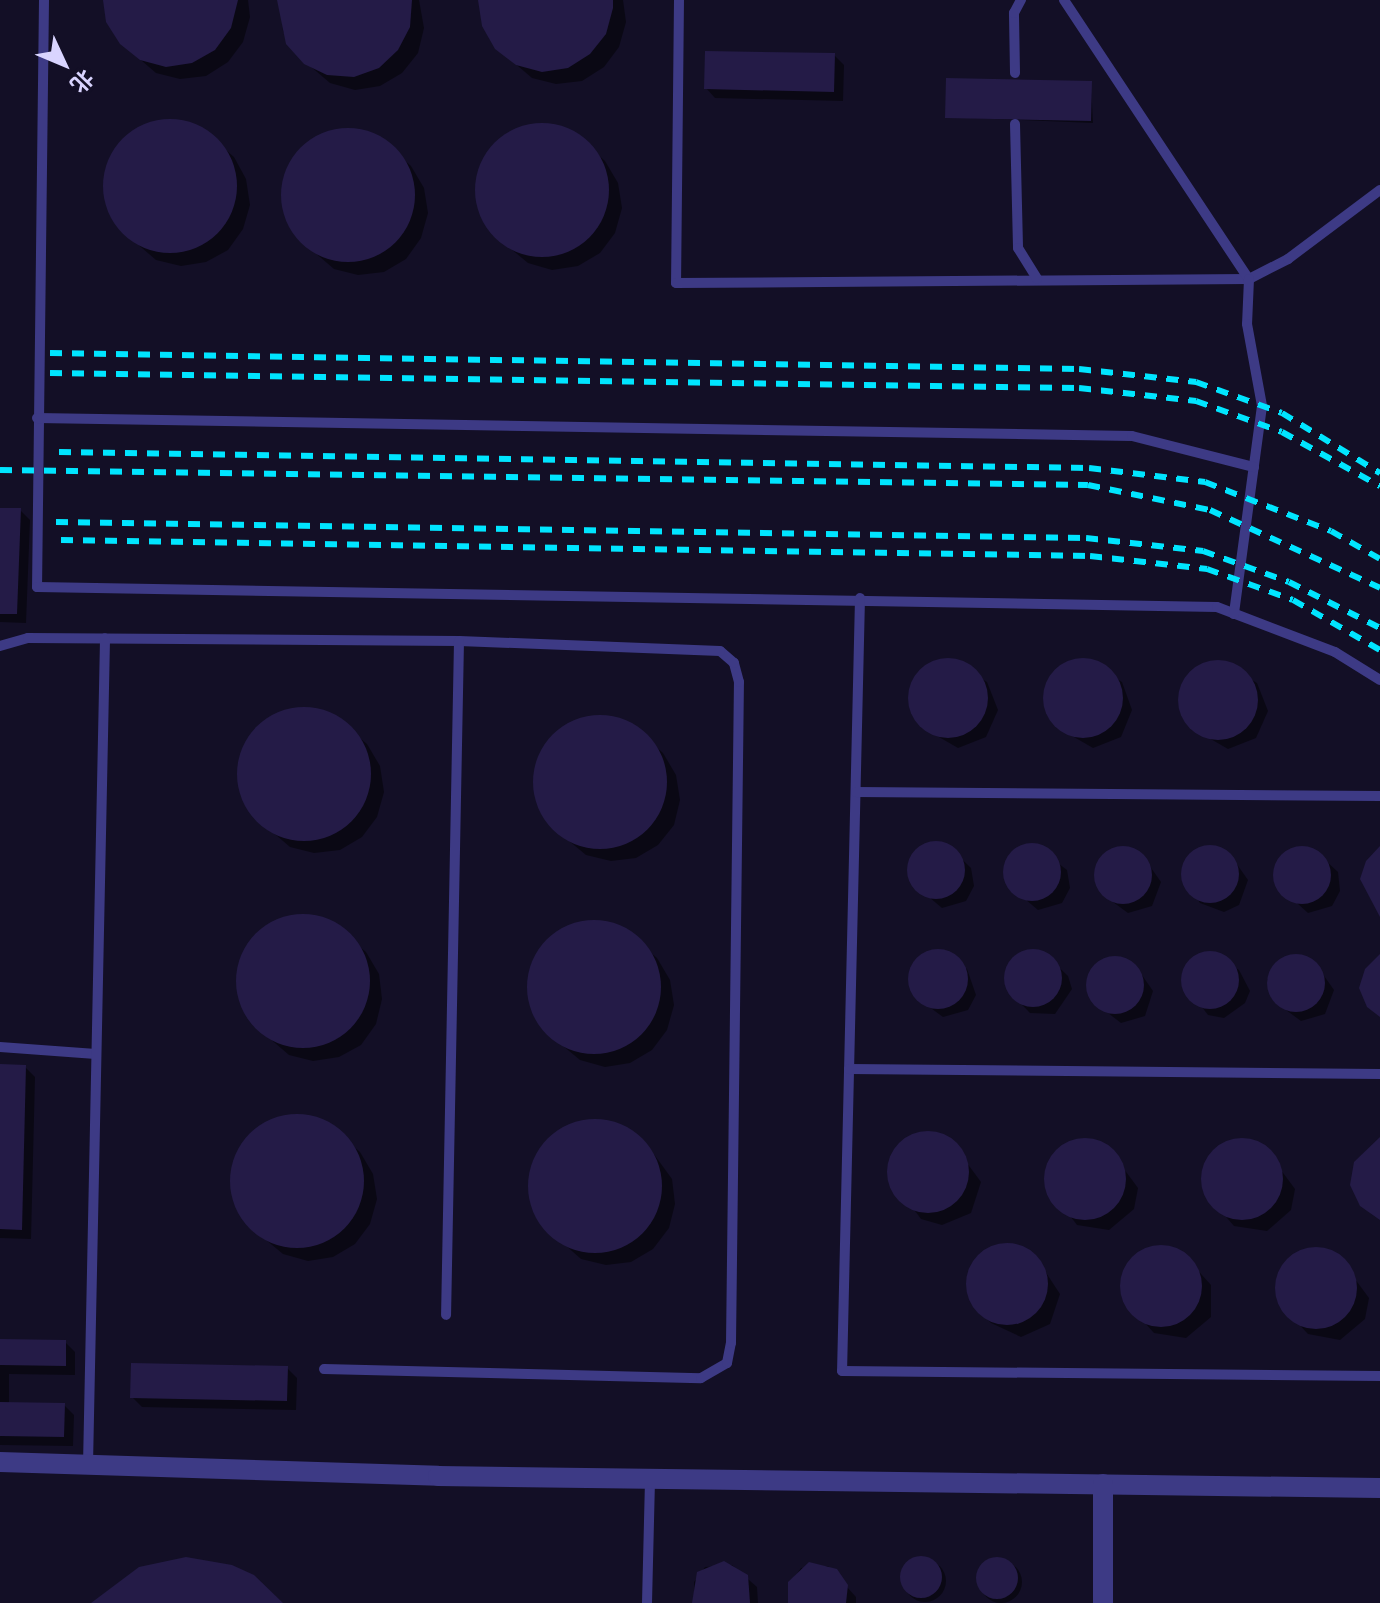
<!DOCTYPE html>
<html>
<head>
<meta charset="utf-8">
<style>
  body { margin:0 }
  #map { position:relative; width:1380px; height:1603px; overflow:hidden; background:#130f26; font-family:Cabin,"Noto Sans SC",sans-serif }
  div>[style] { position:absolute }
  .shadow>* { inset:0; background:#0007 }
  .round { border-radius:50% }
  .building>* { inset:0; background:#241b47 }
  .service>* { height:10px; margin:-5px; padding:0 5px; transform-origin:5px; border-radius:5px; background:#3d3a85 }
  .minor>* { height:20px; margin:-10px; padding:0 10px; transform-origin:10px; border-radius:10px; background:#3d3a85 }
  .rail>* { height:6px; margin-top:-3px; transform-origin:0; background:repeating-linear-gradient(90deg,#00e5ff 0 12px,transparent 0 22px) }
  span { translate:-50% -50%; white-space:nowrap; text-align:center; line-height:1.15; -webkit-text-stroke:8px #130f26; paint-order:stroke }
  .north { position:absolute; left:24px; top:24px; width:80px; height:80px; -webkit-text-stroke:6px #130f26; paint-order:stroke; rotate:134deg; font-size:22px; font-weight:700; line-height:32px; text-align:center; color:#d9d4ff }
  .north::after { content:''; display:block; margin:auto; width:28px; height:36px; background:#d9d4ff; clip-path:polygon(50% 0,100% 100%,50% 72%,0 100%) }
</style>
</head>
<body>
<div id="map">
  <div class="shadow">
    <div style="clip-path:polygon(105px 0,248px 0,250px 17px,243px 42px,228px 62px,206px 76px,180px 79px,156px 73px,121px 43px)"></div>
    <div style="clip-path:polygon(281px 0,419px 0,424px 28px,418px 53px,402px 73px,380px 86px,355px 90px,330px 83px,296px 54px,283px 31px)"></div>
    <div style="clip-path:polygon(480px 0,623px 0,626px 22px,619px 47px,604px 67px,582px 81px,556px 84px,532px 78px,497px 48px)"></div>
    <div style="clip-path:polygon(834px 55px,844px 65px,843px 101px,715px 98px,706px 88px)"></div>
    <div style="clip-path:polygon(1091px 83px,1093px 123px,947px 117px)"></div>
    <div style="clip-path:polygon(174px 121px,199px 127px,234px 157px,246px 179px,250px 205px,243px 229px,228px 250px,206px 262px,181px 266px,156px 260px,121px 230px,108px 208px,105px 182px,112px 158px,127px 137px,149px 125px)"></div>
    <div style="clip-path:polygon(546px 125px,571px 131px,605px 161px,618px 183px,622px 208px,615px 233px,600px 253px,578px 266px,552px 270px,528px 263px,493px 234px,480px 212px,477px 186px,483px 162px,498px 141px,520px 128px)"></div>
    <div style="clip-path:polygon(352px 130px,377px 136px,411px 166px,424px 188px,428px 213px,421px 238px,406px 259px,384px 272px,358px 275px,334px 269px,299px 239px,286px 217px,282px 191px,289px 167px,305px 146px,327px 133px)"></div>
    <div style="clip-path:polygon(0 510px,20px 510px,30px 520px,26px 623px,0 622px)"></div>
    <div style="clip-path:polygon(949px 660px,987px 682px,998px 710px,986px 737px,958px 748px,920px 726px,909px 698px,921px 671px)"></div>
    <div style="clip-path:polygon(1084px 660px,1122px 682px,1132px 710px,1121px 737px,1093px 748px,1055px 726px,1044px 698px,1056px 671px)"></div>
    <div style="clip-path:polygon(1219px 661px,1257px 683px,1268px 711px,1256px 738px,1228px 749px,1190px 727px,1179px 699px,1191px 672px)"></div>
    <div style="clip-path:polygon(308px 708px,332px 715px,367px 744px,380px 766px,384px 792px,377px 817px,362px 837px,340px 850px,314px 853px,290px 847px,255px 817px,242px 795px,239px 770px,245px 746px,261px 725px,283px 712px)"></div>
    <div style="clip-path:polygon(604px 716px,629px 723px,663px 753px,676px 775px,680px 800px,674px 825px,658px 845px,636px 858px,611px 861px,586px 855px,551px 826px,538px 803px,535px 778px,542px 754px,557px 733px,579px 720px)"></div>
    <div style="clip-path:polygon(1033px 844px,1067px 870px,1070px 888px,1062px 903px,1038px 910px,1006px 883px,1005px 865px,1016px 849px)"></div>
    <div style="clip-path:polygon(947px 845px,971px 868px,974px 886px,966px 901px,942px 908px,910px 881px,909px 863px,920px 848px)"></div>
    <div style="clip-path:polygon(1212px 846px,1229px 853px,1248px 880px,1239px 905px,1224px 912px,1200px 903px,1182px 876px,1194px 851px)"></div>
    <div style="clip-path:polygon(1125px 848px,1142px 855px,1161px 882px,1152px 906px,1128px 913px,1102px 894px,1095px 877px,1107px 853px)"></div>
    <div style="clip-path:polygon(1313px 849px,1338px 872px,1340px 891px,1332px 906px,1308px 913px,1277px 885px,1276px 867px,1286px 852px)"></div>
    <div style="clip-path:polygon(306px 916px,331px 923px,366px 952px,379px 974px,382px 999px,376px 1024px,361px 1045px,339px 1057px,313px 1061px,289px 1055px,254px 1025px,241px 1003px,238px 978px,244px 953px,259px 933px,281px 920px)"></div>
    <div style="clip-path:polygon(598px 922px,622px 928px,657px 958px,670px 980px,674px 1005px,667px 1030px,652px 1050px,630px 1063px,605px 1067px,580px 1060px,545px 1031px,532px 1009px,529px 984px,535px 959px,551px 939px,573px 925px)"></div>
    <div style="clip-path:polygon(939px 951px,967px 969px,976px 995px,968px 1010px,943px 1017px,917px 998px,911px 971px,922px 956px)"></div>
    <div style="clip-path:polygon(1212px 952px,1239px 970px,1250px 991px,1245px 1003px,1224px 1018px,1208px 1015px,1182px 981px,1187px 964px)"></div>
    <div style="clip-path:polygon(1044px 953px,1068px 976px,1072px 989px,1055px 1014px,1030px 1013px,1007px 989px,1006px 971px,1017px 956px)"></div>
    <div style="clip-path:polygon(1298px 956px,1315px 963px,1334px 990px,1325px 1014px,1301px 1021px,1275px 1002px,1267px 980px,1280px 961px)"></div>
    <div style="clip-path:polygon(1117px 957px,1135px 965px,1153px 991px,1145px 1016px,1121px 1023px,1095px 1003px,1087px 982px,1100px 962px)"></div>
    <div style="clip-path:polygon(0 1066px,25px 1067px,35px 1077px,31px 1239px,0 1238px)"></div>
    <div style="clip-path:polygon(301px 1116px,326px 1122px,360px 1152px,373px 1174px,377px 1199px,370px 1224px,355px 1244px,333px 1257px,308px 1261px,283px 1254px,248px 1225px,236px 1203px,232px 1178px,238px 1153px,254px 1132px,276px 1120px)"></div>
    <div style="clip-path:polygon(599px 1120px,624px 1127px,645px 1142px,672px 1179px,675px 1204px,669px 1228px,653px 1249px,631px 1262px,606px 1265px,581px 1259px,547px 1229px,534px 1207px,530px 1182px,537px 1157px,552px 1137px,574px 1124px)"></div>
    <div style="clip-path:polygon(929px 1133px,950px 1140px,981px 1182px,971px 1213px,942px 1225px,921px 1219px,890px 1177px,899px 1146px)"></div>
    <div style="clip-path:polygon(1086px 1140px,1107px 1146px,1138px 1188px,1134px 1209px,1109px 1230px,1077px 1225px,1046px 1184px,1056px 1153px)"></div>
    <div style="clip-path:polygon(1232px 1142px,1264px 1147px,1295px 1189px,1291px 1210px,1267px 1231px,1234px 1226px,1207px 1195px,1207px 1163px)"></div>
    <div style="clip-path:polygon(1008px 1245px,1037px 1259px,1060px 1294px,1050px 1324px,1021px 1337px,991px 1323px,977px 1309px,969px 1278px,978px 1258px)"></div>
    <div style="clip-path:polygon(1152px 1249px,1183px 1254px,1211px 1285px,1211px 1317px,1186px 1338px,1154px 1333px,1126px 1302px,1127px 1269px)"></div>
    <div style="clip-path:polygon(1306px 1251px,1338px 1256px,1369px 1298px,1365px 1319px,1340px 1340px,1308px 1334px,1280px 1304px,1281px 1271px)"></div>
    <div style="clip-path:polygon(0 1341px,65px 1342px,75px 1352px,75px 1375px,9px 1374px,9px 1404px,64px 1405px,74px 1415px,73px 1446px,0 1445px)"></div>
    <div style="clip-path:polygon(287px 1368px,297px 1378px,296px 1410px,142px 1407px,132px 1397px)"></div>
    <div class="round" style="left:904px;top:1560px;width:42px;height:42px"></div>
    <div class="round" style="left:980px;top:1561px;width:42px;height:42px"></div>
    <div style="clip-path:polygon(732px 1565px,757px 1587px,758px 1603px,695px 1603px,694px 1582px,705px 1567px)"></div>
    <div style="clip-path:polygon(828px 1566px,856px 1597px,856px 1603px,790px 1603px,790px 1583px,801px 1568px)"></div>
  </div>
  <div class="building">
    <div style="clip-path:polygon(103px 0,238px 0,231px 28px,215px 50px,192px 63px,166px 67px,140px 60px,120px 44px,106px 22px)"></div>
    <div style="clip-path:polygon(277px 0,412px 0,410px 27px,398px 50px,379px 68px,354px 77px,327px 75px,304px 64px,286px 44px)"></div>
    <div style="clip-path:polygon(478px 0,613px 0,613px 8px,606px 34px,590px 54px,568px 68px,542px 72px,516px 65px,495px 49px,482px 26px)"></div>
    <div style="clip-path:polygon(705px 51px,835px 53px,834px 92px,704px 89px)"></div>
    <div style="clip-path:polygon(946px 78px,1092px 81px,1091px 121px,945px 118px)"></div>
    <div class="round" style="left:103px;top:119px;width:134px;height:134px"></div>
    <div class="round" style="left:475px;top:123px;width:134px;height:134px"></div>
    <div class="round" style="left:281px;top:128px;width:134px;height:134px"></div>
    <div style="clip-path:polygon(0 508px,21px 508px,17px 614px,0 614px)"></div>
    <div class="round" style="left:908px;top:658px;width:80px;height:80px"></div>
    <div class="round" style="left:1043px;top:658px;width:80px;height:80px"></div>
    <div class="round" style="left:1178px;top:660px;width:80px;height:80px"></div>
    <div class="round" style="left:237px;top:707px;width:134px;height:134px"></div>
    <div class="round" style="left:533px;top:715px;width:134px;height:134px"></div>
    <div class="round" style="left:907px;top:841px;width:58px;height:58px"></div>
    <div class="round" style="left:1003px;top:843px;width:58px;height:58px"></div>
    <div class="round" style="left:1181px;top:845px;width:58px;height:58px"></div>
    <div class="round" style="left:1273px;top:846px;width:58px;height:58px"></div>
    <div class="round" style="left:1094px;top:846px;width:58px;height:58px"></div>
    <div style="clip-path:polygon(1380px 846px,1380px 917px,1360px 879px,1366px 861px)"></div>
    <div class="round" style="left:236px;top:914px;width:134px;height:134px"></div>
    <div class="round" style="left:527px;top:920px;width:134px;height:134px"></div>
    <div class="round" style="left:1004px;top:949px;width:58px;height:58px"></div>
    <div class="round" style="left:908px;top:949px;width:60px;height:60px"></div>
    <div class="round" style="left:1181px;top:951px;width:58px;height:58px"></div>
    <div class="round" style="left:1267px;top:954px;width:58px;height:58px"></div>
    <div style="clip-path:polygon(1380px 954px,1380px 1017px,1367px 1007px,1359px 988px,1365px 969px)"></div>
    <div class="round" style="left:1086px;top:956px;width:58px;height:58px"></div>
    <div style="clip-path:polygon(0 1064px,26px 1065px,22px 1230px,0 1229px)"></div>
    <div class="round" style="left:230px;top:1114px;width:134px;height:134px"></div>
    <div class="round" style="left:528px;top:1119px;width:134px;height:134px"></div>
    <div class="round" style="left:887px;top:1131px;width:82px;height:82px"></div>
    <div style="clip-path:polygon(1380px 1137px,1380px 1220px,1360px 1206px,1350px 1185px,1354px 1162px)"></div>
    <div class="round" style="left:1201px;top:1138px;width:82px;height:82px"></div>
    <div class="round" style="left:1044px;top:1138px;width:82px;height:82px"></div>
    <div class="round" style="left:966px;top:1243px;width:82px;height:82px"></div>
    <div class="round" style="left:1120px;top:1245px;width:82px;height:82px"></div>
    <div class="round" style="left:1275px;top:1247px;width:82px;height:82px"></div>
    <div style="clip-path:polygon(0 1339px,66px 1340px,66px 1366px,0 1365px)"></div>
    <div style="clip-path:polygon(131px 1363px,288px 1366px,287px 1401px,130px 1398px)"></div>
    <div style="clip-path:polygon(0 1402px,65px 1403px,64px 1437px,0 1436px)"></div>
    <div class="round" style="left:900px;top:1556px;width:42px;height:42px"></div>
    <div class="round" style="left:976px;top:1557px;width:42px;height:42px"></div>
    <div style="clip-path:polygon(186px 1557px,232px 1565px,254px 1575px,283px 1603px,91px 1603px,139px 1567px)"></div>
    <div style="clip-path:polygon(724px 1561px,748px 1575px,750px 1603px,692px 1603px,697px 1572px)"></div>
    <div style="clip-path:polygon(809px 1562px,837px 1569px,848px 1585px,846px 1603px,788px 1603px,788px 1582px)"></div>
  </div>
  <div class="service">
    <div style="left:44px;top:0;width:587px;rotate:90.68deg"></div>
    <div style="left:37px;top:587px;width:1180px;rotate:0.97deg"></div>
    <div style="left:1217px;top:607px;width:126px;rotate:20.9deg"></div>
    <div style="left:1335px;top:652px;width:53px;rotate:31.9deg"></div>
    <div style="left:679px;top:0;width:283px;rotate:90.6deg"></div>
    <div style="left:676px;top:283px;width:573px;rotate:-0.4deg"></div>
    <div style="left:1249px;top:279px;width:44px;rotate:-27.1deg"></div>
    <div style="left:1288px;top:259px;width:115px;rotate:-36.9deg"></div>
    <div style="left:1064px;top:0;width:335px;rotate:56.5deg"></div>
    <div style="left:1249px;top:279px;width:45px;rotate:92.5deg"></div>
    <div style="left:1247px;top:324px;width:83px;rotate:79.6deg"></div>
    <div style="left:1262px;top:406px;width:210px;rotate:97.7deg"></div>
    <div style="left:1015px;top:73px;width:60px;rotate:-91deg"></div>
    <div style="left:1014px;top:13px;width:15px;rotate:-62deg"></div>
    <div style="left:1015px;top:124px;width:124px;rotate:88.6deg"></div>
    <div style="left:1018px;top:248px;width:36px;rotate:58deg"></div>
    <div style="left:37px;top:418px;width:1095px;rotate:0.94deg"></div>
    <div style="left:1132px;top:436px;width:126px;rotate:14.3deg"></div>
    <div style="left:860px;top:598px;width:773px;rotate:91.33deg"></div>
    <div style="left:842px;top:1371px;width:538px;rotate:0.53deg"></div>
    <div style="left:0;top:646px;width:29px;rotate:-16deg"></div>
    <div style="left:28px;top:638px;width:431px;rotate:0.4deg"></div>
    <div style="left:856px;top:792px;width:524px;rotate:0.44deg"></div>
    <div style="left:0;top:1047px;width:96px;rotate:4.2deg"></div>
    <div style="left:849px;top:1069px;width:531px;rotate:0.54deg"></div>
    <div style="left:324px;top:1369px;width:377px;rotate:1.4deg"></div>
    <div style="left:701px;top:1378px;width:30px;rotate:-30deg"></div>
    <div style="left:727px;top:1363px;width:20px;rotate:-79deg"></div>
    <div style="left:731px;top:1343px;width:661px;rotate:-89.31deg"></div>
    <div style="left:739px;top:682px;width:20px;rotate:-105deg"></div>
    <div style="left:734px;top:663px;width:18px;rotate:-139deg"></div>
    <div style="left:720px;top:651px;width:261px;rotate:-177.8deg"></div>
    <div style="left:459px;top:641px;width:674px;rotate:91.1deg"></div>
    <div style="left:88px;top:1465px;width:827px;rotate:-88.82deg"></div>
    <div style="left:647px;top:1603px;width:125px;rotate:-88.6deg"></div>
  </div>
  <div class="minor">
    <div style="left:0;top:1462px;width:438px;rotate:1.8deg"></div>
    <div style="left:438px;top:1476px;width:942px;rotate:0.73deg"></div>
    <div style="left:1103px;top:1484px;width:119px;rotate:90deg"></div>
  </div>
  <div class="rail">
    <div style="left:50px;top:353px;width:1029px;rotate:0.89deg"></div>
    <div style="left:1079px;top:369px;width:118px;rotate:6.3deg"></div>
    <div style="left:1196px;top:382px;width:91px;rotate:19.8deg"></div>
    <div style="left:1282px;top:413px;width:115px;rotate:31.5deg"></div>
    <div style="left:50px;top:373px;width:1029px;rotate:0.84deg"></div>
    <div style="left:1079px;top:388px;width:118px;rotate:6.3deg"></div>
    <div style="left:1196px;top:401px;width:91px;rotate:19.8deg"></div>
    <div style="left:1282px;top:432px;width:112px;rotate:28.9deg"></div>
    <div style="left:59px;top:452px;width:1030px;rotate:0.89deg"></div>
    <div style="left:1089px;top:468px;width:117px;rotate:6.9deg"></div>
    <div style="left:1205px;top:482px;width:135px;rotate:21.3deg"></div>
    <div style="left:1331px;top:531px;width:56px;rotate:29.7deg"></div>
    <div style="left:0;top:470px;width:1088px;rotate:0.79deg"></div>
    <div style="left:1088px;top:485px;width:125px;rotate:11.6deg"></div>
    <div style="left:1210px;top:510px;width:187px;rotate:24.6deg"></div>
    <div style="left:56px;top:522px;width:1030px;rotate:0.89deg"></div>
    <div style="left:1086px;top:538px;width:118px;rotate:6.3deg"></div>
    <div style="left:1203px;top:551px;width:91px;rotate:19.8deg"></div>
    <div style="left:1289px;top:582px;width:102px;rotate:26.8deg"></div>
    <div style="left:61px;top:540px;width:1029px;rotate:0.89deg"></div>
    <div style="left:1090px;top:556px;width:118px;rotate:6.3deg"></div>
    <div style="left:1207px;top:569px;width:91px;rotate:19.8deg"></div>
    <div style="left:1293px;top:600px;width:100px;rotate:29.9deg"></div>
  </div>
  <div class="north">北</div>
</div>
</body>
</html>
